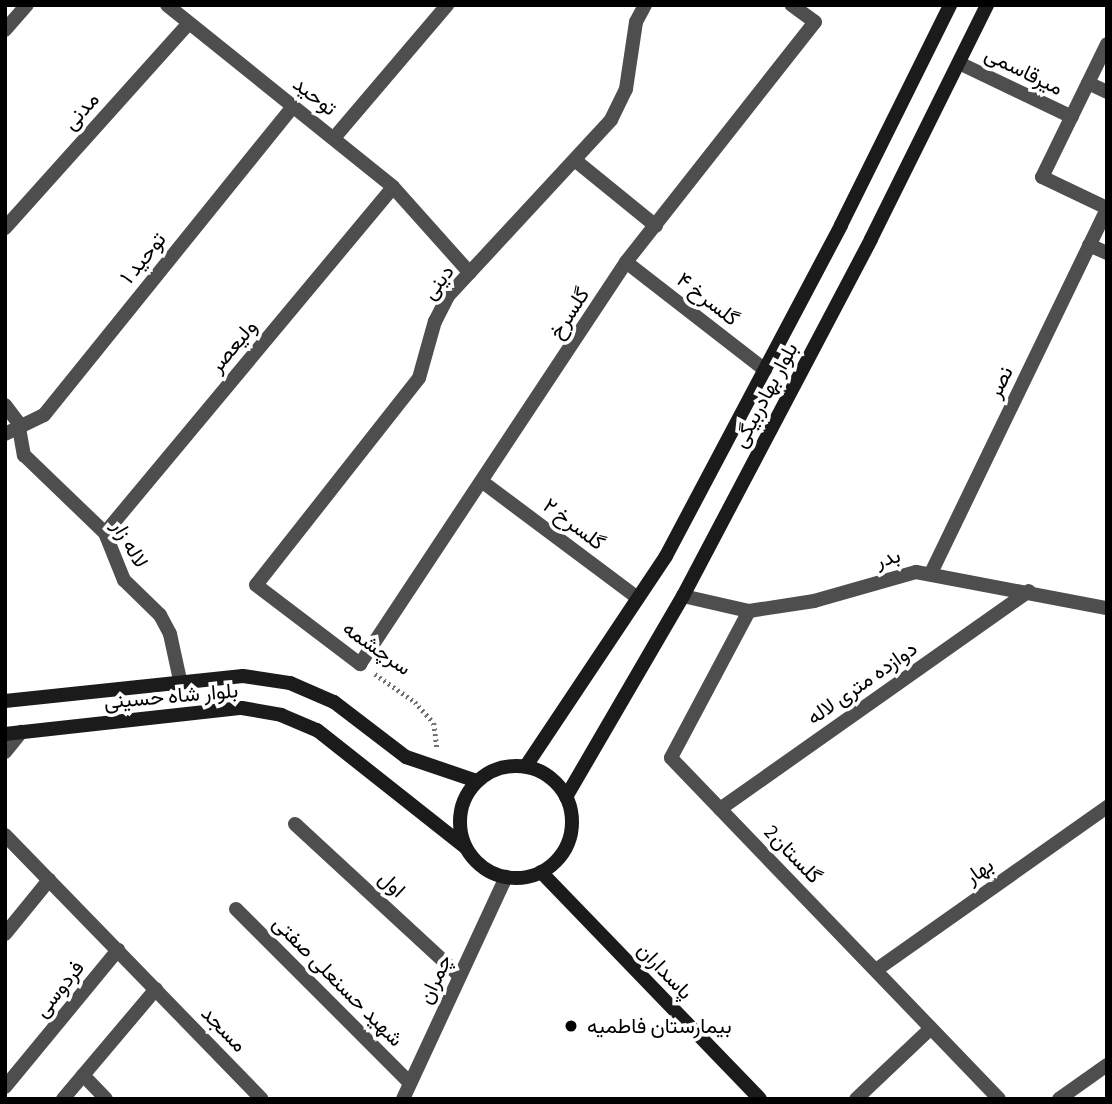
<!DOCTYPE html>
<html>
<head>
<meta charset="utf-8">
<style>
  body { margin:0 }
  #map { position:relative; width:1112px; height:1104px; overflow:hidden; background:#fff; font-family:"Source Sans 3",Vazirmatn,sans-serif }
  div>[style] { position:absolute }
  .path>* { height:4.5px; margin-top:-2.25px; transform-origin:0; background:repeating-linear-gradient(90deg,#707070 0 2px,transparent 0 5.5px) }
  .minor>* { height:14px; margin:-7px; padding:0 7px; transform-origin:7px; border-radius:7px; background:#4e4e4e }
  .tertiary>* { height:14px; margin:-7px; padding:0 7px; transform-origin:7px; border-radius:7px; background:#4e4e4e }
  .secondary>* { height:14px; margin:-7px; padding:0 7px; transform-origin:7px; border-radius:7px; background:#1b1b1b }
  .secondary>.ring { margin:-7px; padding:0; box-sizing:content-box; background:none; border:14px solid #1b1b1b; border-radius:50% }
  .dots>* { width:19px; height:19px; translate:-50% -50%; box-sizing:border-box; border:4px solid #fff; border-radius:50% }
  span { translate:-50% -50%; white-space:nowrap; text-align:center; line-height:1.15; -webkit-text-stroke:7px #fff; paint-order:stroke }
  .street-label { font-size:21px; color:#000 }
  .poi-label { font-size:21px; color:#000 }
  .left { translate:0 -50%; text-align:left }
  .frame { position:absolute; inset:0; border:7px solid #000; pointer-events:none }
</style>
</head>
<body>
<div id="map">
  <div class="path">
    <div style="left:375px;top:674px;width:49px;rotate:35deg"></div>
    <div style="left:415px;top:702px;width:28px;rotate:48deg"></div>
    <div style="left:434px;top:723px;width:26px;rotate:83deg"></div>
  </div>
  <div class="minor">
    <div style="left:645px;top:5px;width:19px;rotate:118deg"></div>
    <div style="left:636px;top:22px;width:68px;rotate:98.5deg"></div>
    <div style="left:626px;top:89px;width:34px;rotate:116deg"></div>
    <div style="left:611px;top:120px;width:240px;rotate:132.8deg"></div>
    <div style="left:448px;top:296px;width:28px;rotate:117deg"></div>
    <div style="left:435px;top:321px;width:59px;rotate:105.7deg"></div>
    <div style="left:419px;top:378px;width:263px;rotate:128.2deg"></div>
    <div style="left:256px;top:585px;width:131px;rotate:37.2deg"></div>
    <div style="left:360px;top:664px;width:482px;rotate:-56.5deg"></div>
    <div style="left:626px;top:262px;width:305px;rotate:-51.8deg"></div>
    <div style="left:815px;top:22px;width:29px;rotate:-144deg"></div>
    <div style="left:5px;top:30px;width:33px;rotate:-49deg"></div>
    <div style="left:1107px;top:44px;width:148px;rotate:116deg"></div>
    <div style="left:1042px;top:177px;width:72px;rotate:25.5deg"></div>
    <div style="left:959px;top:63px;width:125px;rotate:25.5deg"></div>
    <div style="left:1088px;top:83px;width:21px;rotate:25deg"></div>
    <div style="left:576px;top:161px;width:103px;rotate:39.1deg"></div>
    <div style="left:5px;top:228px;width:275px;rotate:-48.1deg"></div>
    <div style="left:1089px;top:245px;width:20px;rotate:24deg"></div>
    <div style="left:626px;top:262px;width:176px;rotate:37.8deg"></div>
    <div style="left:5px;top:405px;width:21px;rotate:53deg"></div>
    <div style="left:18px;top:422px;width:34px;rotate:80deg"></div>
    <div style="left:24px;top:455px;width:112px;rotate:43.9deg"></div>
    <div style="left:105px;top:533px;width:51px;rotate:68deg"></div>
    <div style="left:124px;top:580px;width:50px;rotate:44.2deg"></div>
    <div style="left:160px;top:615px;width:21px;rotate:62deg"></div>
    <div style="left:170px;top:634px;width:47px;rotate:77.7deg"></div>
    <div style="left:5px;top:434px;width:43px;rotate:-26deg"></div>
    <div style="left:44px;top:415px;width:397px;rotate:-51.1deg"></div>
    <div style="left:484px;top:483px;width:192px;rotate:36.8deg"></div>
    <div style="left:105px;top:533px;width:450px;rotate:-50.2deg"></div>
    <div style="left:931px;top:573px;width:404px;rotate:-64.2deg"></div>
    <div style="left:749px;top:611px;width:166px;rotate:118deg"></div>
    <div style="left:671px;top:758px;width:473px;rotate:46.1deg"></div>
    <div style="left:5px;top:752px;width:26px;rotate:-51deg"></div>
    <div style="left:720px;top:809px;width:378px;rotate:-35.2deg"></div>
    <div style="left:295px;top:824px;width:224px;rotate:42.7deg"></div>
    <div style="left:5px;top:835px;width:368px;rotate:45.8deg"></div>
    <div style="left:236px;top:909px;width:246px;rotate:45deg"></div>
    <div style="left:5px;top:934px;width:70px;rotate:-50.8deg"></div>
    <div style="left:876px;top:970px;width:283px;rotate:-35.2deg"></div>
    <div style="left:83px;top:1075px;width:33px;rotate:46deg"></div>
    <div style="left:5px;top:1087px;width:178px;rotate:-50.5deg"></div>
    <div style="left:63px;top:1099px;width:144px;rotate:-49.8deg"></div>
    <div style="left:403px;top:1099px;width:245px;rotate:-65.1deg"></div>
    <div style="left:856px;top:1099px;width:103px;rotate:-43.4deg"></div>
    <div style="left:1059px;top:1099px;width:59px;rotate:-35.3deg"></div>
  </div>
  <div class="tertiary">
    <div style="left:167px;top:5px;width:290px;rotate:38.8deg"></div>
    <div style="left:393px;top:187px;width:115px;rotate:48.2deg"></div>
    <div style="left:334px;top:138px;width:175px;rotate:-49.6deg"></div>
    <div style="left:683px;top:596px;width:68px;rotate:12.8deg"></div>
    <div style="left:749px;top:611px;width:66px;rotate:-8.7deg"></div>
    <div style="left:814px;top:601px;width:106px;rotate:-15.9deg"></div>
    <div style="left:916px;top:572px;width:194px;rotate:10.7deg"></div>
  </div>
  <div class="secondary">
    <div style="left:5px;top:701px;width:239px;rotate:-6deg"></div>
    <div style="left:243px;top:676px;width:48px;rotate:8.5deg"></div>
    <div style="left:290px;top:683px;width:48px;rotate:23.4deg"></div>
    <div style="left:334px;top:702px;width:91px;rotate:37.4deg"></div>
    <div style="left:406px;top:757px;width:75px;rotate:18.7deg"></div>
    <div style="left:5px;top:734px;width:238px;rotate:-6.3deg"></div>
    <div style="left:242px;top:708px;width:40px;rotate:10deg"></div>
    <div style="left:281px;top:715px;width:39px;rotate:23deg"></div>
    <div style="left:317px;top:730px;width:189px;rotate:38.3deg"></div>
    <div style="left:526px;top:766px;width:252px;rotate:-56.3deg"></div>
    <div style="left:666px;top:556px;width:374px;rotate:-62.1deg"></div>
    <div style="left:841px;top:225px;width:246px;rotate:-63.6deg"></div>
    <div class="ring" style="left:460px;top:766px;width:98px;height:98px"></div>
    <div style="left:566px;top:797px;width:233px;rotate:-59.8deg"></div>
    <div style="left:683px;top:596px;width:403px;rotate:-62.2deg"></div>
    <div style="left:871px;top:239px;width:261px;rotate:-63.6deg"></div>
    <div style="left:541px;top:872px;width:315px;rotate:46deg"></div>
  </div>
  <div class="dots">
    <div style="left:571px;top:1026px;background:#000"></div>
  </div>
  <div class="street-label">
    <span style="left:1024px;top:71px;rotate:26deg">میرقاسمی</span>
    <span style="left:315px;top:96px;rotate:38deg">توحید</span>
    <span style="left:81px;top:111px;rotate:-48deg">مدنی</span>
    <span style="left:143px;top:258px;rotate:-51deg">توحید ۱</span>
    <span style="left:438px;top:282px;rotate:-52deg">دینی</span>
    <span style="left:708px;top:299px;rotate:38deg">گلسرخ ۴</span>
    <span style="left:569px;top:313px;rotate:-57deg">گلسرخ</span>
    <span style="left:233px;top:346px;rotate:-50deg">ولیعصر</span>
    <span style="left:1000px;top:382px;rotate:-64deg">نصر</span>
    <span style="left:765px;top:395px;rotate:-62deg">بلوار بهادربیگی</span>
    <span style="left:574px;top:524px;rotate:37deg">گلسرخ ۲</span>
    <span style="left:130px;top:544px;rotate:60deg">لاله زار</span>
    <span style="left:888px;top:558px;rotate:-16deg">بدر</span>
    <span style="left:377px;top:648px;rotate:35deg">سرچشمه</span>
    <span style="left:862px;top:683px;rotate:-35deg">دوازده متری لاله</span>
    <span style="left:171px;top:696px;rotate:-5deg">بلوار شاه حسینی</span>
    <span style="left:793px;top:854px;rotate:46deg">گلستان2</span>
    <span style="left:979px;top:871px;rotate:-35deg">بهار</span>
    <span style="left:392px;top:884px;rotate:43deg">اول</span>
    <span style="left:665px;top:971px;rotate:46deg">پاسداران</span>
    <span style="left:435px;top:979px;rotate:-65deg">چمران</span>
    <span style="left:338px;top:981px;rotate:45deg">شهید حسنعلی صفتی</span>
    <span style="left:59px;top:989px;rotate:-51deg">فردوسی</span>
    <span style="left:224px;top:1029px;rotate:46deg">مسجد</span>
  </div>
  <div class="poi-label">
    <span class="left" style="left:587px;top:1026px">بیمارستان فاطمیه</span>
  </div>
  <div class="frame"></div>
</div>
</body>
</html>
